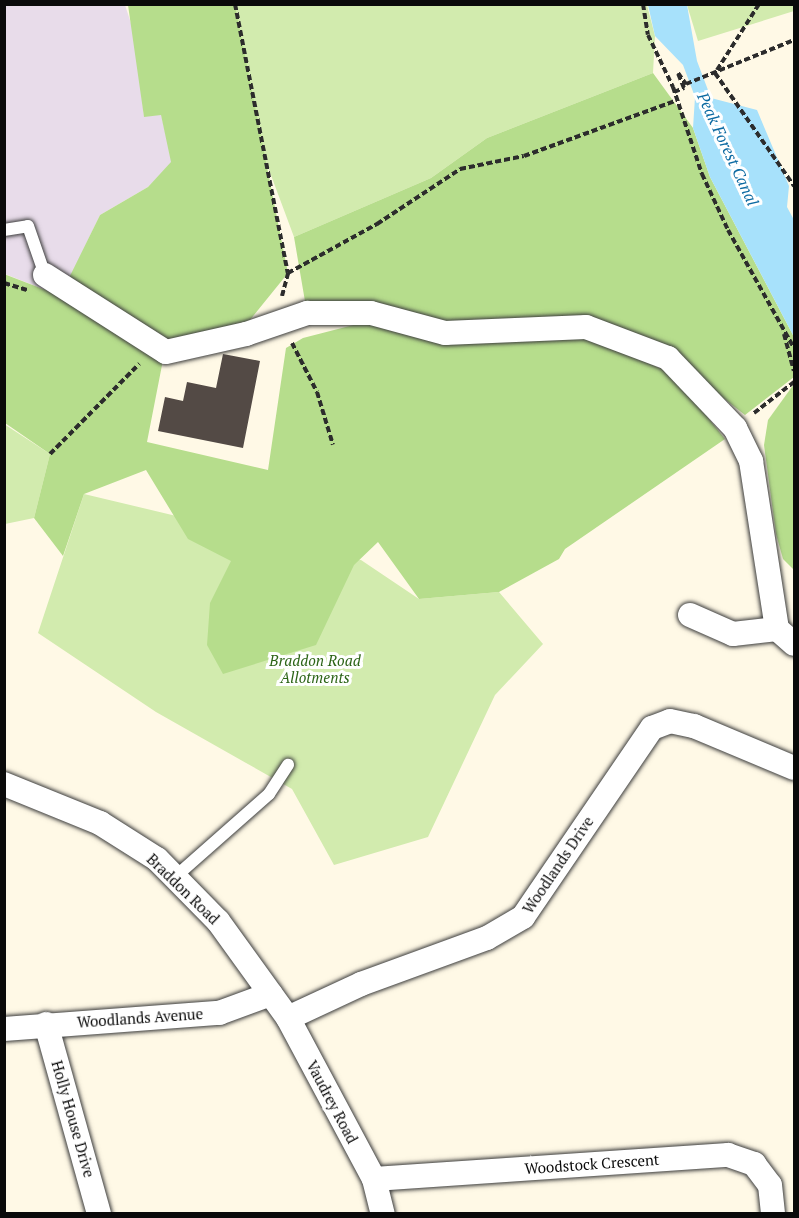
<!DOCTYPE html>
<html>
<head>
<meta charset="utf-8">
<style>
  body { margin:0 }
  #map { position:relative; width:799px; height:1218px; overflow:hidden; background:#fff9e6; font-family:"PT Serif",serif }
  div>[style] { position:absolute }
  .industrial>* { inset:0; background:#e8dcea }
  .green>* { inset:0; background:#d2ebae }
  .forest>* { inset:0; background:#b6dd8c }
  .water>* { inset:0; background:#a7e1fb }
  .building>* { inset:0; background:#534a45 }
  .path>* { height:4px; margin-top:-2px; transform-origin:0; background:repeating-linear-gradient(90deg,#2c2c2c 0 6px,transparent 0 9px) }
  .roads { filter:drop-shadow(0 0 2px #3d3d3d) drop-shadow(0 0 2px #3d3d3d) }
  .lane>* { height:12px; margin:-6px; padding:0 6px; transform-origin:6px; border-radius:6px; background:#fff }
  .street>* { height:24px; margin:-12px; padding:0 12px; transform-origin:12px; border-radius:12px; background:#fff }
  span { translate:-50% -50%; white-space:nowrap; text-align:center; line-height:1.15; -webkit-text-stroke:6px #fff; paint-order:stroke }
  .park-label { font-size:15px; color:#2c6417; font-style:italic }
  .street-label { font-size:15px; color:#0a0a0a }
  .water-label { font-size:16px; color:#0c6aa2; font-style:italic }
  .frame { position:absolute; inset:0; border:6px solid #0a0a0a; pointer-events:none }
</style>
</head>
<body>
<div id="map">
  <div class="industrial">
    <div style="clip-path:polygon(4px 5px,125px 5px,134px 32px,144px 116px,161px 114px,172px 162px,148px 187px,100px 215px,61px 296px,5px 274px)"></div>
  </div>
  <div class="green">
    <div style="clip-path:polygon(235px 5px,647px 5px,655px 36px,653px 73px,487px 138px,431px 178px,294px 237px,259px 143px)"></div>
    <div style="clip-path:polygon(687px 5px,794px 5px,794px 11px,698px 41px)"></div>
    <div style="clip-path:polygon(4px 424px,50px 454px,34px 518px,5px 524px)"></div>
    <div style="clip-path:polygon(84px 494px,361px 560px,419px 599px,499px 592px,543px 644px,495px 695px,428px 837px,334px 865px,292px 789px,156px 712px,38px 633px)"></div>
  </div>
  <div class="forest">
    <div style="clip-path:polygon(128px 5px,235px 5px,288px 273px,241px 331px,166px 343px,67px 282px,100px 215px,148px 187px,171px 162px,161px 115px,144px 117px)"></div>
    <div style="clip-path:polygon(653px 73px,693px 128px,710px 177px,794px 337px,794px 377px,745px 415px,667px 354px,589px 323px,519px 330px,307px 313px,294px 237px,431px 178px,487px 138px)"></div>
    <div style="clip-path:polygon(4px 274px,61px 296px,163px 360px,147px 442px,268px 470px,286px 348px,303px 338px,369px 321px,588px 337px,673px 374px,725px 439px,565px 549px,559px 559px,499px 592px,419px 599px,378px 542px,354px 565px,316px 645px,223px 674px,207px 645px,210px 603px,231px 561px,188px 539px,146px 470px,84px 494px,63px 556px,34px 518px,50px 454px,5px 423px)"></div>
    <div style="clip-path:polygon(794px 384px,794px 570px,783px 559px,776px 534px,764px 445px,768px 420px)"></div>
  </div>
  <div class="water">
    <div style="clip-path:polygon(648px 5px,687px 5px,697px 61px,711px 98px,757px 110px,789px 186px,787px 207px,794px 220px,794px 337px,710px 177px,693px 128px,695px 97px,683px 65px,655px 36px)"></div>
  </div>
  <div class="building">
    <div style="clip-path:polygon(223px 354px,260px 361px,243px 448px,158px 431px,165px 397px,183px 401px,187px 382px,216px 388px)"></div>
  </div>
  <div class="path">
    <div style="left:235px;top:4px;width:274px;rotate:78.9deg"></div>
    <div style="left:288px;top:273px;width:102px;rotate:-28.8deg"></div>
    <div style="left:377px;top:224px;width:100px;rotate:-33.5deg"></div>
    <div style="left:460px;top:169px;width:65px;rotate:-11.5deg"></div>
    <div style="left:524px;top:156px;width:161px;rotate:-20deg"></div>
    <div style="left:643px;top:4px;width:31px;rotate:81deg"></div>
    <div style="left:648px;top:35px;width:58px;rotate:64.3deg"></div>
    <div style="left:673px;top:87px;width:92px;rotate:71.6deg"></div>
    <div style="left:702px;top:174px;width:62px;rotate:65.1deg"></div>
    <div style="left:728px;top:230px;width:135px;rotate:60.8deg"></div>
    <div style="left:717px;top:70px;width:78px;rotate:-57.5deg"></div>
    <div style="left:715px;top:73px;width:138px;rotate:55deg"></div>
    <div style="left:674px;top:92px;width:11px;rotate:-22deg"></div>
    <div style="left:684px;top:88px;width:16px;rotate:-112deg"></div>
    <div style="left:678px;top:73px;width:14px;rotate:54deg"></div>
    <div style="left:686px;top:84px;width:117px;rotate:-22.2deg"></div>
    <div style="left:4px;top:283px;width:24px;rotate:17deg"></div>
    <div style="left:282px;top:296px;width:24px;rotate:-75deg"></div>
    <div style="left:784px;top:334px;width:38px;rotate:75deg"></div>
    <div style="left:292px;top:343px;width:55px;rotate:63deg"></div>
    <div style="left:317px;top:392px;width:55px;rotate:73.2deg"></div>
    <div style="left:754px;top:413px;width:51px;rotate:-37.8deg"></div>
    <div style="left:50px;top:454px;width:127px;rotate:-45.3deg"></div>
  </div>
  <div class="roads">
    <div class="lane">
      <div style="left:4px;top:230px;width:24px;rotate:-9deg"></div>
      <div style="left:28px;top:226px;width:52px;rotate:70.9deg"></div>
      <div style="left:175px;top:877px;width:125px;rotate:-41.4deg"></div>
      <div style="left:269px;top:794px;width:35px;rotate:-57deg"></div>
    </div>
    <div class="street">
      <div style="left:45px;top:275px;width:143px;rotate:32.5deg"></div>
      <div style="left:166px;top:352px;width:82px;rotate:-12.7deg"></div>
      <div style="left:246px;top:334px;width:65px;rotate:-19deg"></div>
      <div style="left:307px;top:313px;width:64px"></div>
      <div style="left:371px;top:313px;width:77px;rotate:15.1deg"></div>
      <div style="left:445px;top:333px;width:141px;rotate:-2.4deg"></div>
      <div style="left:586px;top:327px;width:88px;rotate:20.7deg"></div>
      <div style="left:668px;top:358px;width:97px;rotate:46.3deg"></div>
      <div style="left:735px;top:428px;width:37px;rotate:64deg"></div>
      <div style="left:751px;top:461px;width:170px;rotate:81.2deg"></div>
      <div style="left:690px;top:615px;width:47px;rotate:23.8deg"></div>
      <div style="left:733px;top:634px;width:44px;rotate:-6.5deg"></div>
      <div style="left:777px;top:629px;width:23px;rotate:41deg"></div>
      <div style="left:4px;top:784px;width:104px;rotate:22.1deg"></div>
      <div style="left:100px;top:823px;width:67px;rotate:32.3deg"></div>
      <div style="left:157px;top:859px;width:87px;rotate:45.5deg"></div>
      <div style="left:218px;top:921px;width:120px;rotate:54.2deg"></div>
      <div style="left:288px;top:1018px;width:183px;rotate:61.9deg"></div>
      <div style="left:374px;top:1179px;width:36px;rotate:76deg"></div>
      <div style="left:288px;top:1018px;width:81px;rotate:-25deg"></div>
      <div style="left:361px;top:984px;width:134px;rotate:-20.1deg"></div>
      <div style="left:487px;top:938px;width:42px;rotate:-30.3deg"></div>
      <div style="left:523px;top:917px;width:229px;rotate:-55.7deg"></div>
      <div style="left:652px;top:728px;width:19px;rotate:-21deg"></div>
      <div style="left:670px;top:721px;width:25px;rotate:12deg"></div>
      <div style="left:694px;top:726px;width:108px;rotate:22.8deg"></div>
      <div style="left:46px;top:1024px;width:197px;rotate:74.4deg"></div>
      <div style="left:4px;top:1029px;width:216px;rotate:-4.3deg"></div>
      <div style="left:219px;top:1013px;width:55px;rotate:-20.1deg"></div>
      <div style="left:374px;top:1179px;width:355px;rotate:-3.9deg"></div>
      <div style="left:728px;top:1155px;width:28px;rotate:19deg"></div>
      <div style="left:754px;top:1164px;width:26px;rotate:53deg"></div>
      <div style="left:770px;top:1185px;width:29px;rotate:84deg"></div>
    </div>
  </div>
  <div class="park-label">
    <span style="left:315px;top:669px">Braddon Road<br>Allotments</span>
  </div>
  <div class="street-label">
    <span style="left:558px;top:865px;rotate:-56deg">Woodlands Drive</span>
    <span style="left:183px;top:889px;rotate:44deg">Braddon Road</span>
    <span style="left:140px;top:1018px;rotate:-4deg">Woodlands Avenue</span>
    <span style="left:332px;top:1102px;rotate:62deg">Vaudrey Road</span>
    <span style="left:73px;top:1119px;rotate:74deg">Holly House Drive</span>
    <span style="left:592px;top:1164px;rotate:-4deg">Woodstock Crescent</span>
  </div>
  <div class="water-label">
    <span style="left:728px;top:149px;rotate:65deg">Peak Forest Canal</span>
  </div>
  <div class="frame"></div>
</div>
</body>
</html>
